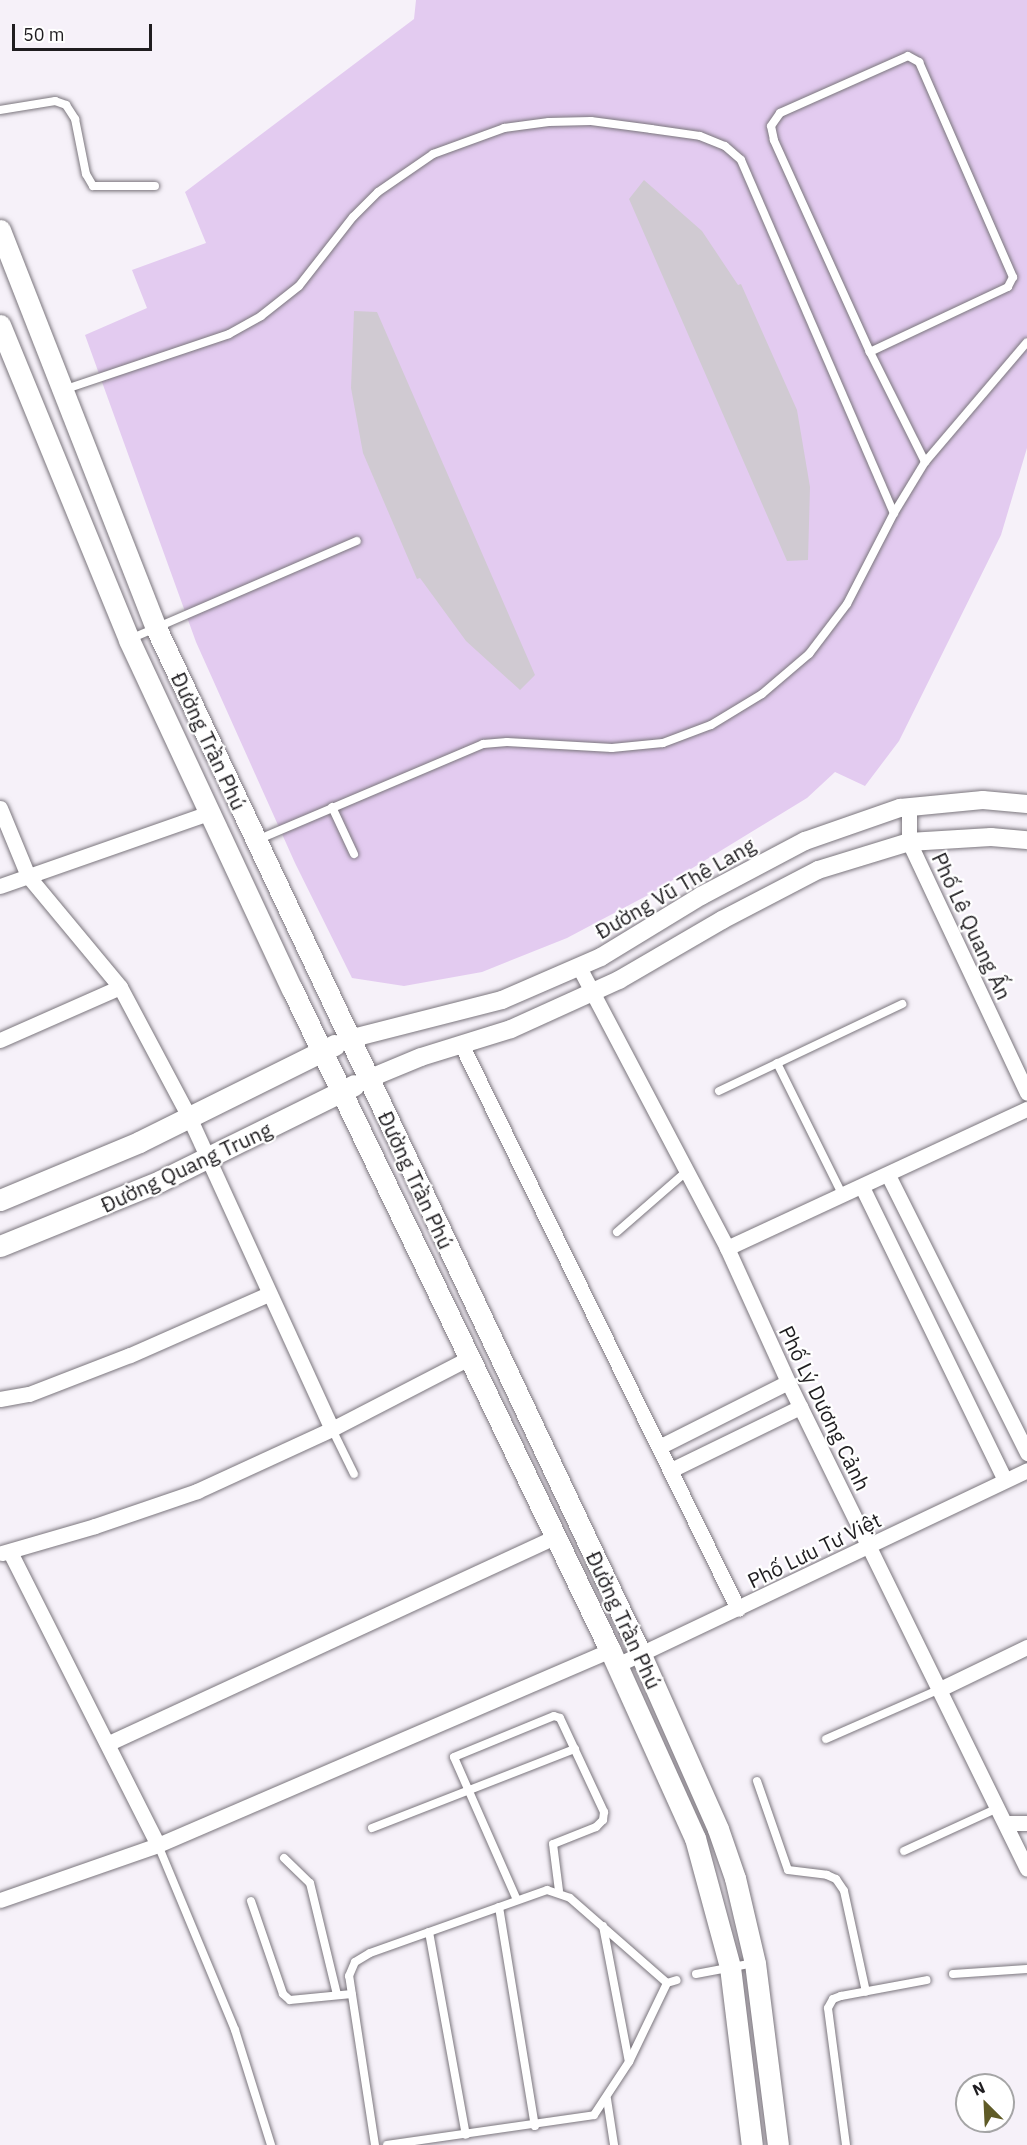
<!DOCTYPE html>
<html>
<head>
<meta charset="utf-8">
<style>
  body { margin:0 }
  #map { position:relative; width:1027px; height:2145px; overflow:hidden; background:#f6f1f9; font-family:"IBM Plex Sans",sans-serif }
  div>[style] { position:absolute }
  .green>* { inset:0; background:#e3cbf0 }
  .building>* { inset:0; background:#d0cad2 }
  .roads { filter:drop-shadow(0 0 2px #7b767d) drop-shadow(0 0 2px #7b767d) }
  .service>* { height:8px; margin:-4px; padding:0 4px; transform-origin:4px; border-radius:4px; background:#fff }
  .minor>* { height:15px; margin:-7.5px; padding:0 7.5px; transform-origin:7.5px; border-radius:7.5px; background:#fff }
  .tertiary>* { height:18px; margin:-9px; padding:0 9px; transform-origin:9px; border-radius:9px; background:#fff }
  .secondary>* { height:21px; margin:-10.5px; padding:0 10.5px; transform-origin:10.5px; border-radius:10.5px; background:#fff }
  span { translate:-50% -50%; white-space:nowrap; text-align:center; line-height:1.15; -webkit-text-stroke:4.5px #fff; paint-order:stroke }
  .street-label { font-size:21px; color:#1f1d20 }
  .north { position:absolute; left:955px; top:2073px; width:60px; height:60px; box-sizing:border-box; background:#fff; border:2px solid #a5a5a6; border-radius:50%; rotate:336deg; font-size:16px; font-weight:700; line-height:24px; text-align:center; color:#1f1d20 }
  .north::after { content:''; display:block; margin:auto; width:21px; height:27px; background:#5f5b27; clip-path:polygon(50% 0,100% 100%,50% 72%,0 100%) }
  .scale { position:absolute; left:12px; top:24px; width:140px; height:27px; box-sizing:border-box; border:3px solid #1f1d20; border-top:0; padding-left:8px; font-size:18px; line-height:21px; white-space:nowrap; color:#1f1d20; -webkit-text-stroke:4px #fff; paint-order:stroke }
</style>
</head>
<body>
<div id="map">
  <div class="green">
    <div style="clip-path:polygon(416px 0,1027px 0,1027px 448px,1001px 535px,899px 741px,865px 786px,835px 772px,807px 798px,650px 894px,567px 938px,482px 972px,404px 986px,352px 978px,295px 863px,196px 642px,85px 335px,147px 308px,132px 270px,206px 243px,185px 192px,414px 19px)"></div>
  </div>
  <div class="building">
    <div style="clip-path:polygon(644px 180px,702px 231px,738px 285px,741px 284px,797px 410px,810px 487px,808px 560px,787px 561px,629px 199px)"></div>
    <div style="clip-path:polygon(354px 311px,377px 312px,535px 675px,520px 690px,466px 641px,420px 578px,417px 579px,363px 453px,351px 388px)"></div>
  </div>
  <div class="roads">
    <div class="service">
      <div style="left:908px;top:56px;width:13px;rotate:29deg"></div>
      <div style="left:919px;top:62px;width:235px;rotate:66.4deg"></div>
      <div style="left:1013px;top:277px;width:11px;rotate:117deg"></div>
      <div style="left:1008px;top:287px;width:153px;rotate:154.8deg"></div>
      <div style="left:870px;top:352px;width:233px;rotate:-114.4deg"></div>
      <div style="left:774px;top:140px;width:14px;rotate:-102deg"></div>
      <div style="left:771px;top:126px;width:16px;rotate:-55deg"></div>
      <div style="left:780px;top:113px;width:140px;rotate:-24deg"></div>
      <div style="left:0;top:110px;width:56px;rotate:-9.3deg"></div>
      <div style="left:55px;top:101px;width:12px;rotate:20deg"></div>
      <div style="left:66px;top:105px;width:17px;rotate:57deg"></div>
      <div style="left:75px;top:119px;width:56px;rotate:78.7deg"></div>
      <div style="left:86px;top:174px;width:14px;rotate:60deg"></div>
      <div style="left:93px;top:186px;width:62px"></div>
      <div style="left:870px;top:352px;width:123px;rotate:63.4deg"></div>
      <div style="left:66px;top:389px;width:172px;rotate:-18.6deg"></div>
      <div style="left:229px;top:334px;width:37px;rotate:-29deg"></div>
      <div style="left:261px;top:316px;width:48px;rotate:-38.3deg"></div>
      <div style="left:299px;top:286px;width:88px;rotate:-52deg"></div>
      <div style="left:353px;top:217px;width:35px;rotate:-45deg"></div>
      <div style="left:378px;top:192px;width:67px;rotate:-34.6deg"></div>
      <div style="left:433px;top:154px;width:76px;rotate:-20.1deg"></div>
      <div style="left:504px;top:128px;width:45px;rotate:-7.6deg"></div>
      <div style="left:549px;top:122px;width:42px;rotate:-1.4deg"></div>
      <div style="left:591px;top:121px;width:61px;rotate:7.6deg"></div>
      <div style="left:651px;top:129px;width:49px;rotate:8.1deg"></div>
      <div style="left:700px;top:136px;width:27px;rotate:22deg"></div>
      <div style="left:725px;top:146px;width:21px;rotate:41deg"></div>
      <div style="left:741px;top:160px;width:385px;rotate:66.6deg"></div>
      <div style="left:130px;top:639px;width:247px;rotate:-23.4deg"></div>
      <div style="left:332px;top:807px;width:52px;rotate:64.9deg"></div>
      <div style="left:257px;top:840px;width:246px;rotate:-23deg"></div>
      <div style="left:483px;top:744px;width:24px;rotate:-5deg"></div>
      <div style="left:507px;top:742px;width:105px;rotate:3.3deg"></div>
      <div style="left:612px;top:748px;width:51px;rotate:-5.6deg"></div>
      <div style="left:663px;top:743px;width:51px;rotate:-20.6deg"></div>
      <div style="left:711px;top:725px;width:60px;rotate:-31.3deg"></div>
      <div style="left:762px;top:694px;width:62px;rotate:-40.4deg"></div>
      <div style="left:809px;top:654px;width:63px;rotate:-52.8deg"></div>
      <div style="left:847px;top:604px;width:102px;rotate:-62.7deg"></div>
      <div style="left:894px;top:513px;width:60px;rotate:-58.7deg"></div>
      <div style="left:925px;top:462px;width:157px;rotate:-49.6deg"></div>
      <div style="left:777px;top:1063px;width:148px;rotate:63.6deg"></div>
      <div style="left:719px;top:1091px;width:203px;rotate:-25.4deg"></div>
      <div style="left:617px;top:1232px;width:93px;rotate:-41.1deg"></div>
      <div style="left:332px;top:1429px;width:50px;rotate:63.9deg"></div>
      <div style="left:826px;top:1739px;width:124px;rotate:-23.7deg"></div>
      <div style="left:757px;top:1781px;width:94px;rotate:70.8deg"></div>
      <div style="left:788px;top:1870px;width:39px;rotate:7deg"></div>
      <div style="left:827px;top:1875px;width:10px;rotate:24deg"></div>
      <div style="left:836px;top:1879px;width:14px;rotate:56deg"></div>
      <div style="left:844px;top:1891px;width:103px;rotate:77.7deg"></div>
      <div style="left:372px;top:1828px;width:218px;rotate:-21.3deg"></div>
      <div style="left:158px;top:1845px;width:200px;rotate:67.4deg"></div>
      <div style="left:235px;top:2030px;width:121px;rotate:72.6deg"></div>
      <div style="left:904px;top:1851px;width:103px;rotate:-24.6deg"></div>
      <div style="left:284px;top:1858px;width:36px;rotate:44deg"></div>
      <div style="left:310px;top:1883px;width:115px;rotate:76.4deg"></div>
      <div style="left:517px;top:1900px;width:156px;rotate:-113.8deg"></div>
      <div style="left:454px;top:1757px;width:108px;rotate:-22.3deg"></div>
      <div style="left:554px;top:1716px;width:6px;rotate:18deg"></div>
      <div style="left:560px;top:1718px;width:104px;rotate:64.9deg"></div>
      <div style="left:604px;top:1812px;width:8px;rotate:97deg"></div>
      <div style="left:603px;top:1820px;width:10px;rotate:135deg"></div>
      <div style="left:596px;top:1827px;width:46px;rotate:158.4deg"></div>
      <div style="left:553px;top:1844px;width:47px;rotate:82.7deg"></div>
      <div style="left:251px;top:1901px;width:98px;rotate:71deg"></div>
      <div style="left:283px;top:1994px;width:9px;rotate:41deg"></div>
      <div style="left:290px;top:2000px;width:62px;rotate:-5.5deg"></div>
      <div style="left:499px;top:1907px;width:222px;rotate:80.7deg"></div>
      <div style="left:603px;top:1926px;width:138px;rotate:79.2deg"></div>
      <div style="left:429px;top:1932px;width:206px;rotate:79.7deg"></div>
      <div style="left:696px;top:1974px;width:59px;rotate:-10.7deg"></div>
      <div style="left:953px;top:1974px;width:74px;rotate:-3.9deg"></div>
      <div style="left:607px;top:2099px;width:47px;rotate:81.3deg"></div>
      <div style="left:375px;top:2145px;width:171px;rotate:-98.7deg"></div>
      <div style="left:349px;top:1976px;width:15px;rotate:-67deg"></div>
      <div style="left:355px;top:1962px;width:17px;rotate:-31deg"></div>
      <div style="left:370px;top:1953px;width:188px;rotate:-19.6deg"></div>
      <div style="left:547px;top:1890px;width:24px;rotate:19deg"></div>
      <div style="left:570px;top:1898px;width:129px;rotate:41.2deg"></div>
      <div style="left:387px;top:2145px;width:209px;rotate:-8.2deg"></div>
      <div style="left:594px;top:2115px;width:64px;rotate:-56.6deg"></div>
      <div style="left:629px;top:2062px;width:88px;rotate:-64.3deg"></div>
      <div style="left:667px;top:1983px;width:10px;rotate:-17deg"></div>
      <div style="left:846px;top:2145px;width:138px;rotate:-97.5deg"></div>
      <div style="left:828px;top:2008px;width:10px;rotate:-61deg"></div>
      <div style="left:833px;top:1999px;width:9px;rotate:-21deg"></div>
      <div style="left:841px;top:1996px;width:87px;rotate:-10.5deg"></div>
    </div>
    <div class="minor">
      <div style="left:909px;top:807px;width:35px;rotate:90deg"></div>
      <div style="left:909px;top:842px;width:277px;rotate:64.8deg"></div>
      <div style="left:0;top:808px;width:74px;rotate:67.6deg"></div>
      <div style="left:28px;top:876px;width:144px;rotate:50.3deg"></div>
      <div style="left:120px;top:987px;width:147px;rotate:62deg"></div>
      <div style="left:189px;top:1117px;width:343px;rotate:65.4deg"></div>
      <div style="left:0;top:886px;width:221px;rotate:-19.3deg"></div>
      <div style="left:579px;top:967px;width:318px;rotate:62.2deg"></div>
      <div style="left:727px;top:1248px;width:147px;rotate:65.5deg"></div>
      <div style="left:788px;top:1382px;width:542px;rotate:63.86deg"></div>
      <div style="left:0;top:1040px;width:131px;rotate:-23.8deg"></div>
      <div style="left:461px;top:1044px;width:629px;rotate:63.88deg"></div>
      <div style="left:888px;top:1175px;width:311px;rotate:63.4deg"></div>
      <div style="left:862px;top:1187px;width:326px;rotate:64deg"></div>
      <div style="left:727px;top:1248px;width:331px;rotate:-24.9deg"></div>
      <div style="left:0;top:1399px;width:29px;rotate:-10deg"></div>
      <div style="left:29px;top:1394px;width:108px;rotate:-21.1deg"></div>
      <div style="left:130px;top:1355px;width:151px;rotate:-23.8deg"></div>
      <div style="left:659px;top:1447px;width:144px;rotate:-26.7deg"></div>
      <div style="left:671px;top:1470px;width:144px;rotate:-26deg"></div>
      <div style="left:10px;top:1552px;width:328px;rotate:63.2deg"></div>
      <div style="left:158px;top:1845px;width:492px;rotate:-23.3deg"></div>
      <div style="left:2px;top:1553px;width:97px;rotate:-16.2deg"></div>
      <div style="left:95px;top:1526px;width:108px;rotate:-18.9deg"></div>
      <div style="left:197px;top:1491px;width:149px;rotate:-24.7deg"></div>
      <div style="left:332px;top:1429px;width:157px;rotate:-27.4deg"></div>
      <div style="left:617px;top:1665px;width:454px;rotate:-25.4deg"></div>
      <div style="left:940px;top:1689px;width:97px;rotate:-25.8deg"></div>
      <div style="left:109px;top:1743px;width:493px;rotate:-24.8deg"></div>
      <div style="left:1007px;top:1823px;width:20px"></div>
      <div style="left:0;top:1900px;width:167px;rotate:-19.2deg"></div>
    </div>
    <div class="tertiary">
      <div style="left:349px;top:1039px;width:158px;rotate:-14.3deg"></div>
      <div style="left:502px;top:1000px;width:108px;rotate:-23.5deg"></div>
      <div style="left:601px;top:957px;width:117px;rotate:-31.4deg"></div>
      <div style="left:701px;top:896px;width:118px;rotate:-27.9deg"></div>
      <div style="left:805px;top:841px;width:101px;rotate:-19.2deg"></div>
      <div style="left:900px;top:808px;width:83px;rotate:-5.5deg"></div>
      <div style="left:983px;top:800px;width:44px;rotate:5.2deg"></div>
      <div style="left:368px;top:1079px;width:57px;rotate:-22.5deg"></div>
      <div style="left:421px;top:1057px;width:94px;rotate:-17.3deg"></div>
      <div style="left:511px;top:1029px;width:119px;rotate:-24.4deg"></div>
      <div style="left:619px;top:980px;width:119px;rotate:-30.2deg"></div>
      <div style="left:722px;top:920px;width:108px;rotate:-27.5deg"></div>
      <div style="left:818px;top:870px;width:95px;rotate:-17.1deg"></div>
      <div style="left:909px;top:842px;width:82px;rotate:-3.5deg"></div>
      <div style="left:991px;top:837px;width:36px;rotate:5deg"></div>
    </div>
    <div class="secondary">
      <div style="left:0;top:230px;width:427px;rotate:68.6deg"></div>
      <div style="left:156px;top:628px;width:1136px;rotate:64.72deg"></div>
      <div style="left:641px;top:1655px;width:190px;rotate:66.1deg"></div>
      <div style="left:718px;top:1829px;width:52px;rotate:70.9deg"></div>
      <div style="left:735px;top:1878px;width:87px;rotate:76.8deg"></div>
      <div style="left:755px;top:1963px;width:183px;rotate:82.8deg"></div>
      <div style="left:0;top:325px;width:340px;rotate:67.7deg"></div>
      <div style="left:129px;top:640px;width:385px;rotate:65deg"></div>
      <div style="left:292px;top:989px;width:734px;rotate:64.31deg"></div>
      <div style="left:610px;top:1650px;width:206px;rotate:65.7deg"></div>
      <div style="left:695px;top:1838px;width:134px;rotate:74.8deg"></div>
      <div style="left:730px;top:1967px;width:179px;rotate:83deg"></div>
      <div style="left:0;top:1200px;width:151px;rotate:-22.6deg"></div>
      <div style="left:139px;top:1142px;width:218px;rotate:-26.4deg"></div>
      <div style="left:0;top:1246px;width:173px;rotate:-22.1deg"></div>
      <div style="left:160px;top:1181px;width:216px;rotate:-26.3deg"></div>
    </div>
  </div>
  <div class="street-label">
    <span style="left:209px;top:741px;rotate:65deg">Đường Trần Phú</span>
    <span style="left:675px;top:888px;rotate:-30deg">Đường Vũ Thê Lang</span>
    <span style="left:972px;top:926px;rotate:65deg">Phố Lê Quang Ấn</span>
    <span style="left:186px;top:1167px;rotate:-25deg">Đường Quang Trung</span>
    <span style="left:416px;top:1180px;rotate:65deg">Đường Trần Phú</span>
    <span style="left:825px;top:1408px;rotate:64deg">Phố Lý Dương Cảnh</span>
    <span style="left:814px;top:1550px;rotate:-26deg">Phố Lưu Tư Việt</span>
    <span style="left:624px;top:1620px;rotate:65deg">Đường Trần Phú</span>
  </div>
  <div class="north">N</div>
  <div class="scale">50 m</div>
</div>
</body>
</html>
